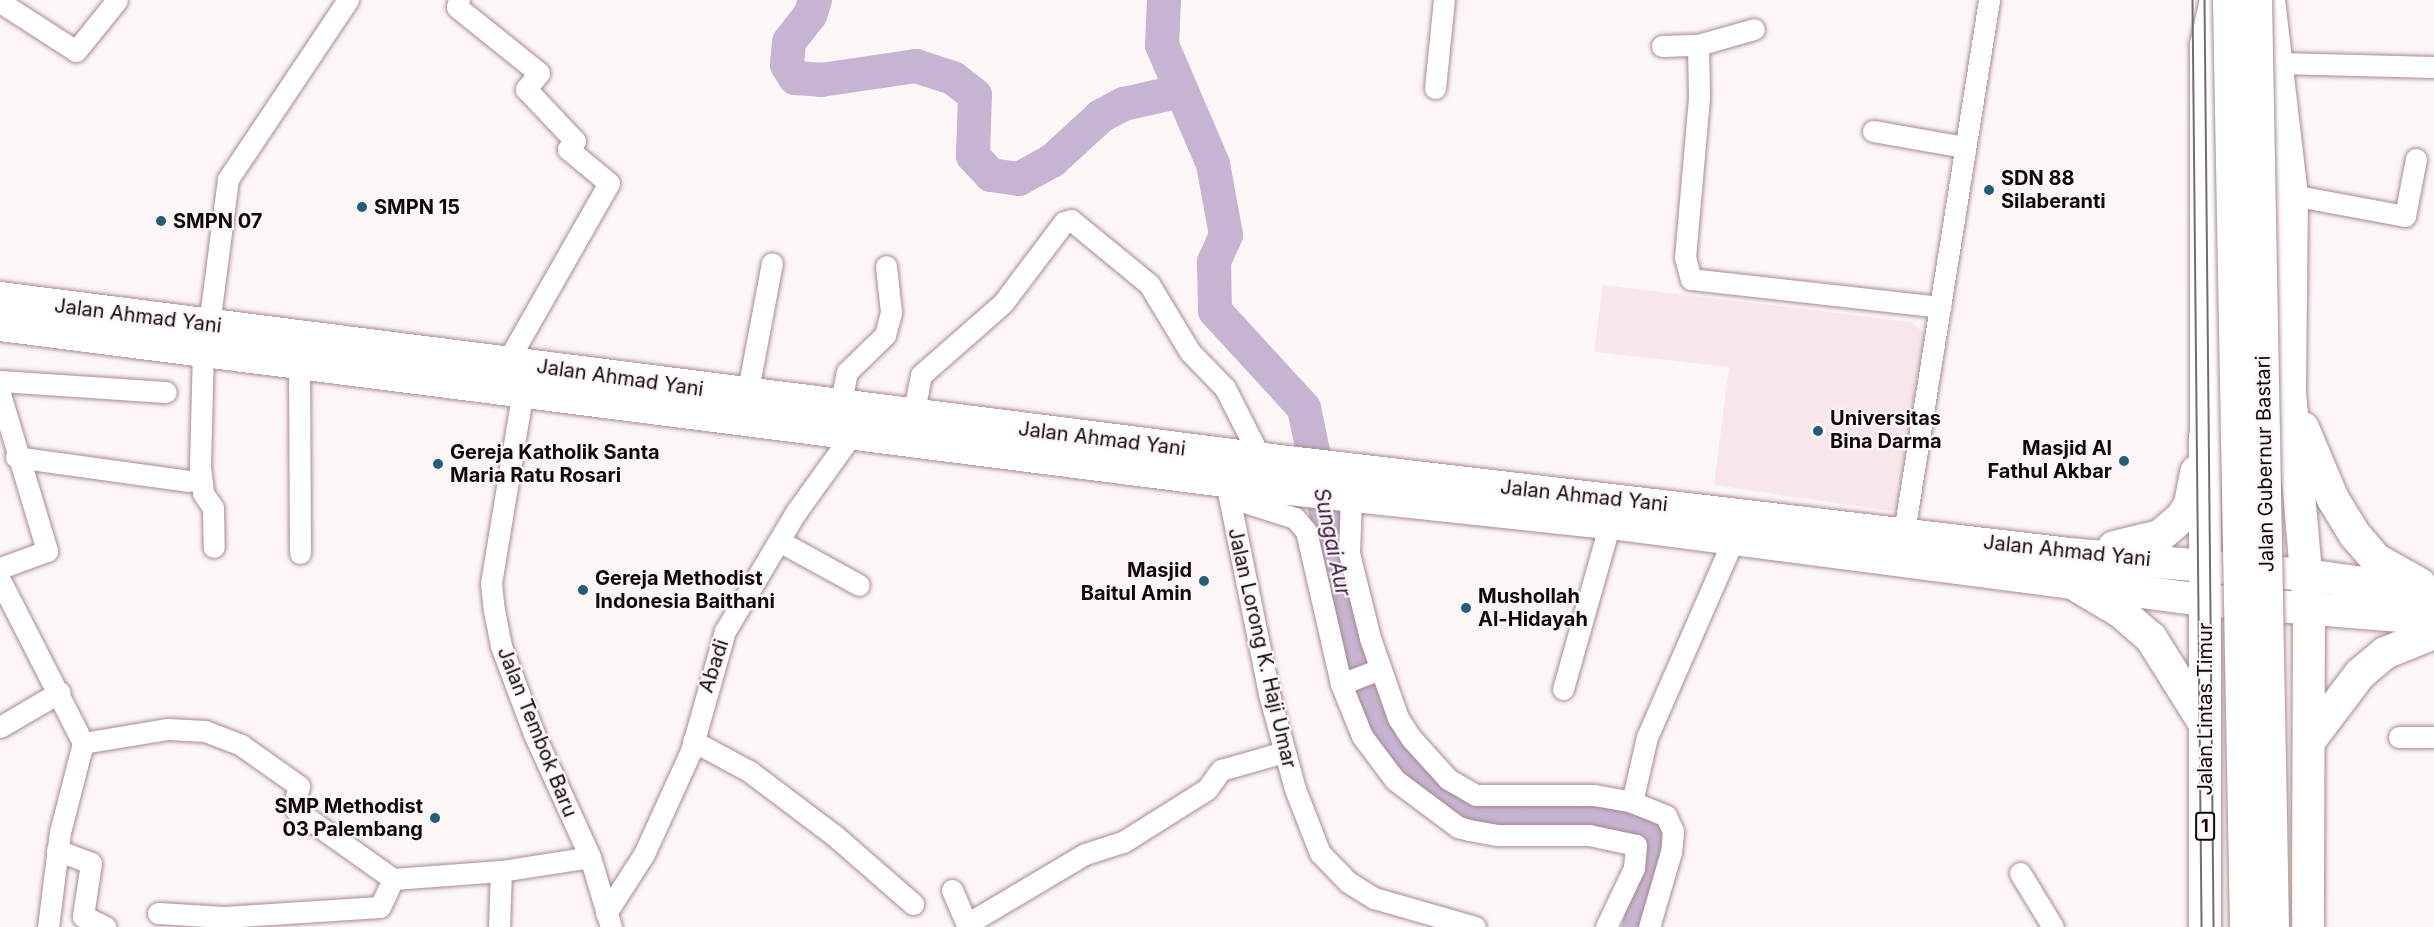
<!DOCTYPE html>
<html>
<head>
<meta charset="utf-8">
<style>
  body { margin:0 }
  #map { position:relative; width:2434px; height:927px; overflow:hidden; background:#fdf6f6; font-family:Inter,sans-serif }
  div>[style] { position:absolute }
  .built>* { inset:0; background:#f8e7e9 }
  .river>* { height:34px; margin:-17px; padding:0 17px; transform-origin:17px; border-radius:17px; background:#c7b3d2 }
  .roads { filter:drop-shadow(0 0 2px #a98a8e) drop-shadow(0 0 2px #a98a8e) }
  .minor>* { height:21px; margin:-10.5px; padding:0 10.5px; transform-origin:10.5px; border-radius:10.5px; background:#fff }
  .highway>* { height:32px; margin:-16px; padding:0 16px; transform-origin:16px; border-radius:16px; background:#fff }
  .tram>* { height:1.5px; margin:-0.75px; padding:0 0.75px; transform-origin:0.75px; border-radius:0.75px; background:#746b6c }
  .bridges { filter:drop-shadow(0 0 2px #a98a8e) drop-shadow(0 0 2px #a98a8e) }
  .highway-bridge>* { height:32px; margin:-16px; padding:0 16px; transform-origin:16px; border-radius:16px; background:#fff }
  .dots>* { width:16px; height:16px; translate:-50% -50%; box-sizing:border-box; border:3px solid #fdf6f6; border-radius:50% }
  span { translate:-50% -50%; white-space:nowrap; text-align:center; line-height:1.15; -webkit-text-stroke:4.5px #fdf6f6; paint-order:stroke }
  .shield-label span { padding:2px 4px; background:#fdf6f6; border:2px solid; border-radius:4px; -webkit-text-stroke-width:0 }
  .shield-label { font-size:18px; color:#120809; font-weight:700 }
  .poi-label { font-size:20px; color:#120809; font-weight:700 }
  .left { translate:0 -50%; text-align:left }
  .right { translate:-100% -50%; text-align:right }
  .street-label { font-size:20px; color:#120809 }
  .water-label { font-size:21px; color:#361c44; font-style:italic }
</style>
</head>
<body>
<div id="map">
  <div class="built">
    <div style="clip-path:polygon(1603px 285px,1911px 322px,1929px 337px,1905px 513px,1714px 485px,1729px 367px,1594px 352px)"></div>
  </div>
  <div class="river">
    <div style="left:815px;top:0;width:16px;rotate:108deg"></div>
    <div style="left:810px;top:15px;width:34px;rotate:128deg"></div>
    <div style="left:789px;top:42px;width:23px;rotate:95deg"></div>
    <div style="left:787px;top:65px;width:15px;rotate:58deg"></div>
    <div style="left:795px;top:78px;width:26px;rotate:4deg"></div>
    <div style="left:821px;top:80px;width:96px;rotate:-8.4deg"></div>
    <div style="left:916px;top:66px;width:39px;rotate:18deg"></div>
    <div style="left:953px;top:78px;width:28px;rotate:38deg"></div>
    <div style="left:975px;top:95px;width:61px;rotate:91.9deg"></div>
    <div style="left:973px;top:156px;width:26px;rotate:47deg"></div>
    <div style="left:991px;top:175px;width:28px;rotate:8deg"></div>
    <div style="left:1019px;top:179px;width:38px;rotate:-29deg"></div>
    <div style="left:1052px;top:161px;width:67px;rotate:-42.6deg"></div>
    <div style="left:1101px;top:116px;width:26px;rotate:-28deg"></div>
    <div style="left:1124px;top:104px;width:58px;rotate:-12.8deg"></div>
    <div style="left:1164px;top:0;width:45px;rotate:92.5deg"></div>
    <div style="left:1162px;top:45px;width:129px;rotate:66.8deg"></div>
    <div style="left:1213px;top:164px;width:72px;rotate:79.6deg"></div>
    <div style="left:1226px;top:235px;width:30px;rotate:114deg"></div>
    <div style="left:1214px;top:262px;width:49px;rotate:88.8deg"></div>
    <div style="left:1215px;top:311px;width:132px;rotate:47.5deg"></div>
    <div style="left:1304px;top:408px;width:217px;rotate:78.3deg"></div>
    <div style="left:1348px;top:621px;width:75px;rotate:72.1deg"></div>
    <div style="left:1371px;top:692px;width:59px;rotate:64.7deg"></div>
    <div style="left:1396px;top:745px;width:47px;rotate:48.5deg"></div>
    <div style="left:1427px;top:780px;width:69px;rotate:33.7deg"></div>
    <div style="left:1484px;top:818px;width:52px;rotate:2.2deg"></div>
    <div style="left:1536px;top:820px;width:65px;rotate:-5.3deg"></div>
    <div style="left:1601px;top:814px;width:55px;rotate:27deg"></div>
    <div style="left:1650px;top:839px;width:22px;rotate:68deg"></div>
    <div style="left:1658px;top:859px;width:71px;rotate:105.6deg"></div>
  </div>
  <div class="roads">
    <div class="minor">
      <div style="left:459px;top:0;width:7px;rotate:106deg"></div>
      <div style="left:457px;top:7px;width:105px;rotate:38.8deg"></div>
      <div style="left:539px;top:73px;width:21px;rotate:129deg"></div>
      <div style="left:526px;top:89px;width:71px;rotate:46.7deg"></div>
      <div style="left:575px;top:141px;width:11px;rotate:131deg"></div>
      <div style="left:568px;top:149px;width:53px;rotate:39.7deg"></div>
      <div style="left:609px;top:183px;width:206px;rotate:119.7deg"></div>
      <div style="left:0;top:2px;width:90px;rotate:32.8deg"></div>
      <div style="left:76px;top:51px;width:65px;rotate:-51.2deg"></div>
      <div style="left:1698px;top:45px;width:53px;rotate:88.9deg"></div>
      <div style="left:1699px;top:98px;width:160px;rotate:95deg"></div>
      <div style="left:1685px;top:257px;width:23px;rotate:75deg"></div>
      <div style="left:1691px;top:279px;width:251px;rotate:6.4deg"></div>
      <div style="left:1662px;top:46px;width:36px;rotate:-2deg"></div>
      <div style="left:1698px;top:45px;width:58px;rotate:-15.9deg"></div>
      <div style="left:2279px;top:63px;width:155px;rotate:1.5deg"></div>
      <div style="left:1435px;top:88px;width:88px;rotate:-84.2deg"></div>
      <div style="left:1873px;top:131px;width:93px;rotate:9.9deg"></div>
      <div style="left:2292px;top:195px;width:115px;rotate:10.5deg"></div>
      <div style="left:2405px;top:216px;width:58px;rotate:-79.1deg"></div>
      <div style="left:209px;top:325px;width:147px;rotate:-82.6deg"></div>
      <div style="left:228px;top:179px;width:216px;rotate:-56.2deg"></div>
      <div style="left:203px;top:350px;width:117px;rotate:91.5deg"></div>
      <div style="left:200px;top:467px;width:26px;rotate:83deg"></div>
      <div style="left:203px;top:493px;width:18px;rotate:56deg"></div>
      <div style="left:213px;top:508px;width:39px;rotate:89deg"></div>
      <div style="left:299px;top:363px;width:190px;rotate:89.7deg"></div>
      <div style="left:0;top:381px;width:166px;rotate:3.8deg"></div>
      <div style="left:523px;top:390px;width:196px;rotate:99.4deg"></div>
      <div style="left:491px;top:583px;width:27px;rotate:84deg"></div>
      <div style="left:494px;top:610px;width:37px;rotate:79deg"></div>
      <div style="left:501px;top:646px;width:94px;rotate:69.4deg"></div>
      <div style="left:534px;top:734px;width:135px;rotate:65.5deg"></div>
      <div style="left:590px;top:857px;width:73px;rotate:73.3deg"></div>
      <div style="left:0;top:394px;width:164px;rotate:73.3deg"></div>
      <div style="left:47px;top:551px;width:50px;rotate:160.1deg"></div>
      <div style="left:747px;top:395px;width:134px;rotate:-79.3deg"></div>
      <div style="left:840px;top:407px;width:36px;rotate:-79deg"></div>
      <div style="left:847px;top:372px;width:53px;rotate:-44.2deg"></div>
      <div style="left:885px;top:335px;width:24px;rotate:-75deg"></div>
      <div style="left:891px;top:312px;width:46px;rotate:-96.2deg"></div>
      <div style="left:913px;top:416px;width:42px;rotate:-79deg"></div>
      <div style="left:921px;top:375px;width:109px;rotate:-41.3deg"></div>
      <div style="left:1003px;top:303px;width:101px;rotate:-53deg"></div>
      <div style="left:1064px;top:222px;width:7px;rotate:-16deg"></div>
      <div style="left:1071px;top:220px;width:101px;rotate:39.4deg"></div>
      <div style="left:1149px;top:284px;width:79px;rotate:58.9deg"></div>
      <div style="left:1190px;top:352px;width:50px;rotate:45.8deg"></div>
      <div style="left:1225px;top:388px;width:77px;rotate:63.1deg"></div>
      <div style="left:16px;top:457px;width:175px;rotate:7.9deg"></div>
      <div style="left:1227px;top:487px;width:211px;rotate:78.5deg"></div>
      <div style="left:1269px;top:694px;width:98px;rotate:74.7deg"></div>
      <div style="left:1295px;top:789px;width:69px;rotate:68.7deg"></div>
      <div style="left:1320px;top:853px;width:40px;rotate:46deg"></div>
      <div style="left:1348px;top:882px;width:31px;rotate:32deg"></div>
      <div style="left:1374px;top:898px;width:105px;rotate:16deg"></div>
      <div style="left:1351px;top:496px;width:57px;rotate:92deg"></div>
      <div style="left:1349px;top:553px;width:88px;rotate:76.1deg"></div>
      <div style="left:1370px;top:638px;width:85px;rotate:70.7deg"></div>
      <div style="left:1398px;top:718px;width:24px;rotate:57deg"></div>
      <div style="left:1411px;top:738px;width:55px;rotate:47.9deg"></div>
      <div style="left:1448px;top:779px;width:32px;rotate:30deg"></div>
      <div style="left:1476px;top:795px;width:118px"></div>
      <div style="left:1594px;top:795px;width:39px;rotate:10deg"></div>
      <div style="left:1632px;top:802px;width:37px;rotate:22deg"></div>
      <div style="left:1666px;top:816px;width:17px;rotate:65deg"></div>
      <div style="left:1673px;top:831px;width:21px;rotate:95deg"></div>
      <div style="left:1671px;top:852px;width:78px;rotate:106.3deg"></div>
      <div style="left:1229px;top:497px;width:69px;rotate:17.7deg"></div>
      <div style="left:1295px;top:518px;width:17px;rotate:50deg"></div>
      <div style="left:1306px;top:531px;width:157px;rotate:77.1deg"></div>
      <div style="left:1341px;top:684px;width:56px;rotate:68deg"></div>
      <div style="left:1362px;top:736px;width:55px;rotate:53.1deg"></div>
      <div style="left:1395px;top:780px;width:79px;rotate:36.7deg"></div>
      <div style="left:1458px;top:827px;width:11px;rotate:15deg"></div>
      <div style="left:1469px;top:830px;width:29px;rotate:10deg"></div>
      <div style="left:1498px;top:835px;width:91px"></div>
      <div style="left:1589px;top:835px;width:48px;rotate:12deg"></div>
      <div style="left:1636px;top:845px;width:23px;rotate:95deg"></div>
      <div style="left:1634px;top:868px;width:65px;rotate:115.4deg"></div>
      <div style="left:1904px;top:532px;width:539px;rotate:-80.92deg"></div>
      <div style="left:779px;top:541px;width:91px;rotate:28.8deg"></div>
      <div style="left:0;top:580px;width:183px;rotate:63deg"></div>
      <div style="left:83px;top:743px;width:92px;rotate:104.5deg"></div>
      <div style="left:60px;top:832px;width:96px;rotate:97.2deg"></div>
      <div style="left:1341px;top:684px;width:42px;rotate:-21deg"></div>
      <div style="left:1563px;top:689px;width:173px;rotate:-74.2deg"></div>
      <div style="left:0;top:727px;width:69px;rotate:-30.3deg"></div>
      <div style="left:2399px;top:737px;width:35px"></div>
      <div style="left:693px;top:741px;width:64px;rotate:28.2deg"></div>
      <div style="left:749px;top:771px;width:106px;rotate:37deg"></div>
      <div style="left:834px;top:835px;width:105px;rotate:41.1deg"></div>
      <div style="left:83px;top:743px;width:86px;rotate:-9.4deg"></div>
      <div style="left:168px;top:729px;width:37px;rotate:3deg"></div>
      <div style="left:205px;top:731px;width:39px;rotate:21deg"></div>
      <div style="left:241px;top:745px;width:71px;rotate:35.3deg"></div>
      <div style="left:299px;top:786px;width:18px;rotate:106deg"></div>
      <div style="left:294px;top:803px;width:7px;rotate:74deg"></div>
      <div style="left:296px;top:810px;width:119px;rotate:35.4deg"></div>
      <div style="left:393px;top:879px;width:108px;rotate:-4.2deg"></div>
      <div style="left:501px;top:871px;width:90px;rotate:-8.9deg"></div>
      <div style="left:1632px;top:802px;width:67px;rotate:-77deg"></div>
      <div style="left:1647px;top:737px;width:215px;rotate:-66.4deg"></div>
      <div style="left:57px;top:850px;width:36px;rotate:21deg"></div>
      <div style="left:91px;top:863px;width:54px;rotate:98.6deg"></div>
      <div style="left:83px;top:916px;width:25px;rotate:26deg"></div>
      <div style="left:2020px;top:873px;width:63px;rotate:58.6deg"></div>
      <div style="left:952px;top:890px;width:40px;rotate:66.6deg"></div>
      <div style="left:158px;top:913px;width:66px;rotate:3.5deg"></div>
      <div style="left:224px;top:917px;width:156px;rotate:-3.7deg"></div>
      <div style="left:380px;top:907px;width:31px;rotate:-65deg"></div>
      <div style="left:606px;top:913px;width:70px;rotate:-57.2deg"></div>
      <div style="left:644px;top:854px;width:113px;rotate:-65.5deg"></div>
      <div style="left:691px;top:751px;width:125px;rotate:-74.2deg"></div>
      <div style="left:725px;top:631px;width:139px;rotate:-59.2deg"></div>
      <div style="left:796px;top:512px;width:96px;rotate:-54.3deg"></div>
      <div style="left:967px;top:924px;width:137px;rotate:-30.7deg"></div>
      <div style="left:1085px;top:854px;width:40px;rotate:-18deg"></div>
      <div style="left:1123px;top:842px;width:99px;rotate:-32.2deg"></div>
      <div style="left:1207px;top:789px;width:24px;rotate:-54deg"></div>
      <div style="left:1221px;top:770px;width:66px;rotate:-15.9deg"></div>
      <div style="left:499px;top:927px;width:56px;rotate:-88deg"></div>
    </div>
    <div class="highway">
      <div style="left:2269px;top:0;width:196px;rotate:83.3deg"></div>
      <div style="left:2292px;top:195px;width:198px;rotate:90.6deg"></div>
      <div style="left:2290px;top:393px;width:216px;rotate:84.9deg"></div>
      <div style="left:2309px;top:608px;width:319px;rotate:90.2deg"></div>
      <div style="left:0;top:298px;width:1290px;rotate:7.26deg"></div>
      <div style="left:1280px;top:461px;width:794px;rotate:6.72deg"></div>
      <div style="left:2069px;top:554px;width:238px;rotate:5.1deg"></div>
      <div style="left:2306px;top:575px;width:129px;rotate:8deg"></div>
      <div style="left:0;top:325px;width:1290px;rotate:7.26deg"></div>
      <div style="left:1280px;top:488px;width:332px;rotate:6.1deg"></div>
      <div style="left:1610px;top:523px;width:599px;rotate:7.39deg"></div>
      <div style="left:2204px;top:600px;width:231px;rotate:4.7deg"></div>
      <div style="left:2303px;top:428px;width:77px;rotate:67.1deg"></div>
      <div style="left:2333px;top:499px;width:42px;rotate:58.6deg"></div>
      <div style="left:2355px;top:535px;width:33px;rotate:49deg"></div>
      <div style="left:2377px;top:560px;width:49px;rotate:29.2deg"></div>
      <div style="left:2114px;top:547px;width:47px;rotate:-13.4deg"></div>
      <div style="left:2160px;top:536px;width:29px;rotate:-41deg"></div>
      <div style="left:2182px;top:517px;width:15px;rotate:-58deg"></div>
      <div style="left:2190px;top:504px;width:33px;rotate:-79deg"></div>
      <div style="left:2079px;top:587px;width:49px;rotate:30.8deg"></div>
      <div style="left:2121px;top:612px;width:40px;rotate:41deg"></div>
      <div style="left:2151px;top:638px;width:102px;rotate:57.9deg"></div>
      <div style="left:2310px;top:740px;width:83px;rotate:-52.9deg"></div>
      <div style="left:2360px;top:674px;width:33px;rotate:-40deg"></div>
      <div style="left:2385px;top:653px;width:53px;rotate:-22.2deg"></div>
      <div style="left:2205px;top:927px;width:882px;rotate:-89.94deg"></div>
      <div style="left:2206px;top:45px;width:46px;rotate:-77.5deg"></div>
    </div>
  </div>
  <div class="tram">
    <div style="left:2193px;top:0;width:927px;rotate:89.44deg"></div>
    <div style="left:2205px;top:0;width:927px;rotate:89.44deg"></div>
  </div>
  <div class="bridges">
    <div class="highway-bridge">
      <div style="left:2229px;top:0;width:927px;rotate:88.95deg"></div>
      <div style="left:2256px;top:0;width:927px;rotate:88.95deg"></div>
    </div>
  </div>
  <div class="dots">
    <div style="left:1989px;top:190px;background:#225f76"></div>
    <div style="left:362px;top:207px;background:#225f76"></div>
    <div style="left:161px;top:221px;background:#225f76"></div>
    <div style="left:1818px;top:431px;background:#225f76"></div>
    <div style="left:2124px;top:461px;background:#225f76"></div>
    <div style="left:438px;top:464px;background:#225f76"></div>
    <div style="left:1204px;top:581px;background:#225f76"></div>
    <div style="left:583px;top:590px;background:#225f76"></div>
    <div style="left:1466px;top:608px;background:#225f76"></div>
    <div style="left:435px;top:818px;background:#225f76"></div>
  </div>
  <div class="shield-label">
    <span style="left:2205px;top:826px">1</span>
  </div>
  <div class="poi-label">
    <span class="left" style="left:2001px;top:190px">SDN 88<br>Silaberanti</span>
    <span class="left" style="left:374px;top:207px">SMPN 15</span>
    <span class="left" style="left:173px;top:221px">SMPN 07</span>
    <span class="left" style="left:1830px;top:430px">Universitas<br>Bina Darma</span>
    <span class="right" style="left:2112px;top:460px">Masjid Al<br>Fathul Akbar</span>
    <span class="left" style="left:450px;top:464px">Gereja Katholik Santa<br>Maria Ratu Rosari</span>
    <span class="right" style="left:1192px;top:582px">Masjid<br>Baitul Amin</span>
    <span class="left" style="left:595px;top:590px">Gereja Methodist<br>Indonesia Baithani</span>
    <span class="left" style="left:1478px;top:608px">Mushollah<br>Al-Hidayah</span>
    <span class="right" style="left:423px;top:818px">SMP Methodist<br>03 Palembang</span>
  </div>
  <div class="street-label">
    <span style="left:138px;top:316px;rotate:7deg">Jalan Ahmad Yani</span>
    <span style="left:620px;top:378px;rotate:8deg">Jalan Ahmad Yani</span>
    <span style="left:1102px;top:439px;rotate:7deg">Jalan Ahmad Yani</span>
    <span style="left:2265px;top:464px;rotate:-91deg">Jalan Gubernur Bastari</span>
    <span style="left:1584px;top:496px;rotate:6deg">Jalan Ahmad Yani</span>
    <span style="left:2067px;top:551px;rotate:6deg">Jalan Ahmad Yani</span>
    <span style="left:1262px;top:648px;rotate:77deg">Jalan Lorong K. Haji Umar</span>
    <span style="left:714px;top:666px;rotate:-72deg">Abadi</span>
    <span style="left:2205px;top:709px;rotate:-90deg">Jalan Lintas Timur</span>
    <span style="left:537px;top:732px;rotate:68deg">Jalan Tembok Baru</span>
  </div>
  <div class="water-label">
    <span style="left:1332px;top:542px;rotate:78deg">Sungai Aur</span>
  </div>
</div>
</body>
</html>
